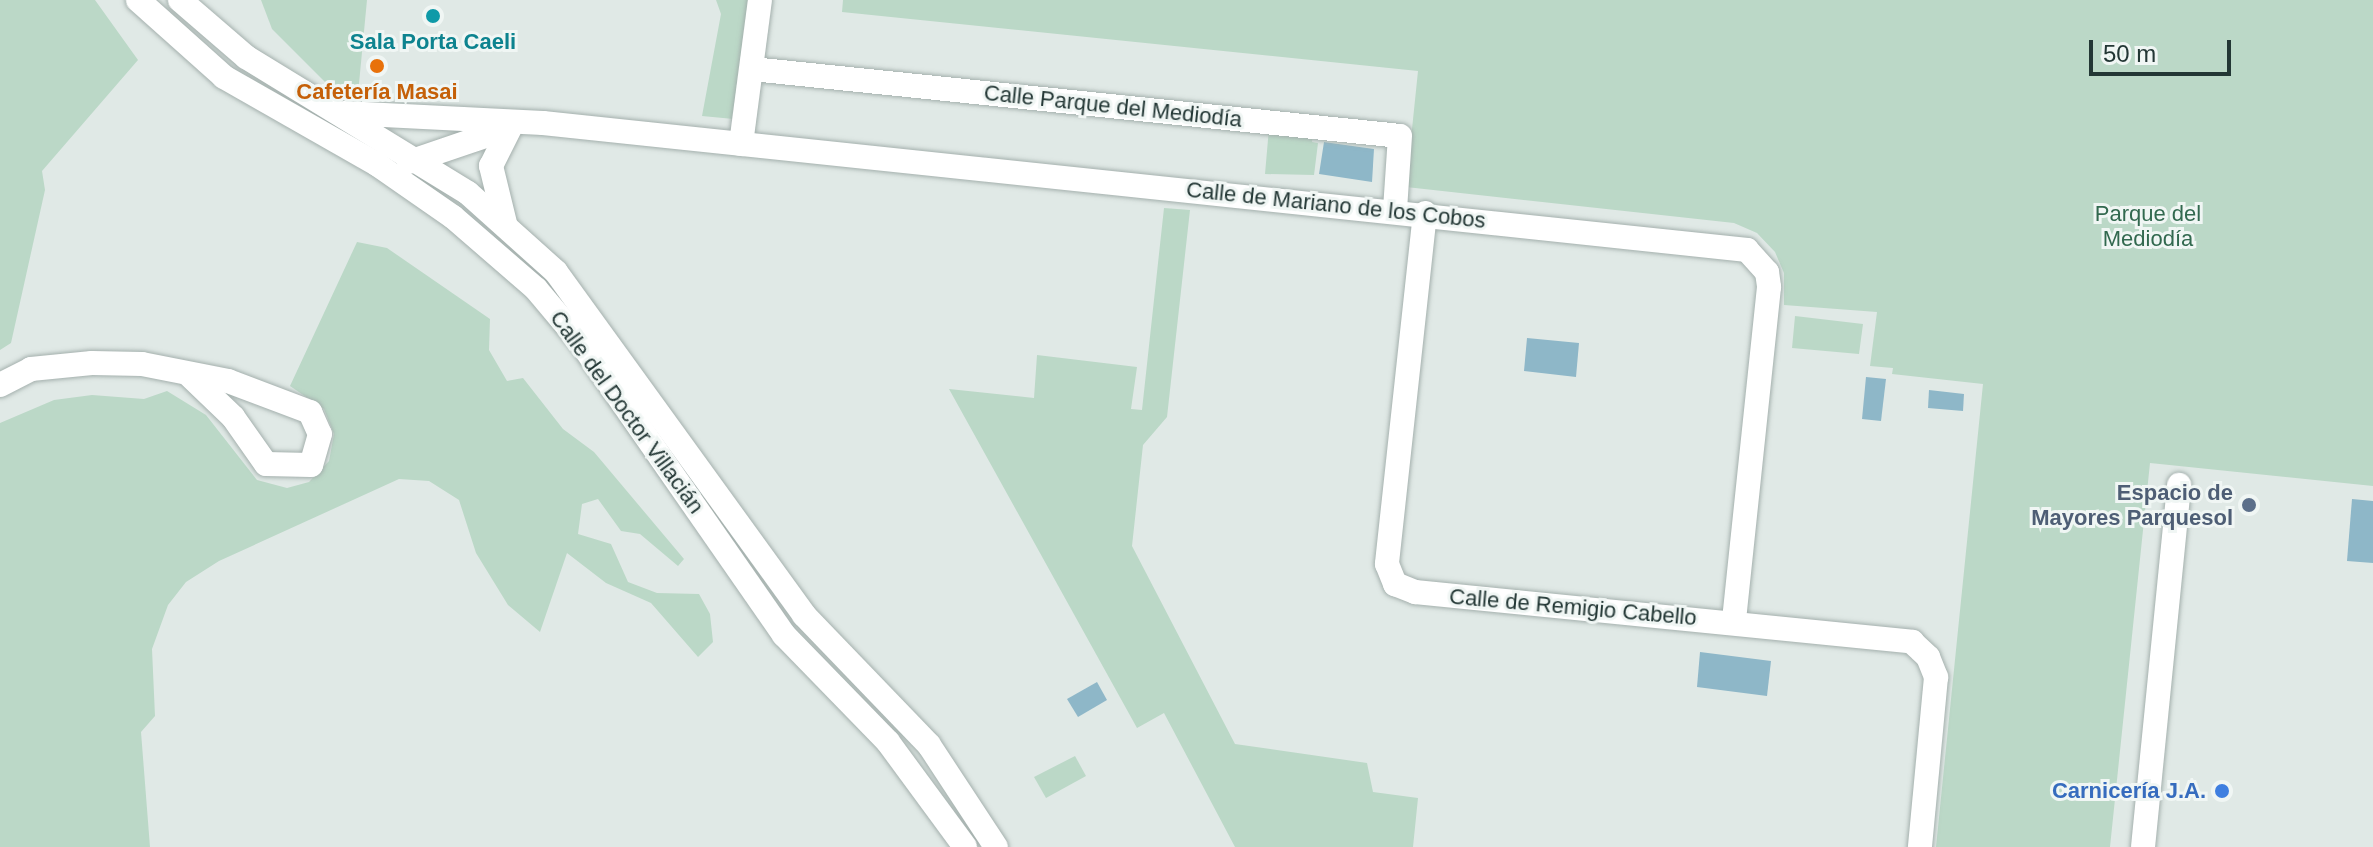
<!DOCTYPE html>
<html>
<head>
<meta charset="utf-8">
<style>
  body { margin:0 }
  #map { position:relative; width:2373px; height:847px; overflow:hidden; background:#e0e9e6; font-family:Arial,sans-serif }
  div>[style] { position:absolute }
  .green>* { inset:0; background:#bbd8c7 }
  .water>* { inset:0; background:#8eb7c8 }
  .roads { filter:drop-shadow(0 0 2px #a4b0ad) drop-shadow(0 0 2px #a4b0ad) }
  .minor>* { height:24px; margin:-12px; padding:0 12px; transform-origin:12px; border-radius:12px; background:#fff }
  .dots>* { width:22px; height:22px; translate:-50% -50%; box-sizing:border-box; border:4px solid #f0f6f4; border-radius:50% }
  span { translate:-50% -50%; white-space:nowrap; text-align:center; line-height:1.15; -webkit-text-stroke:6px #f0f6f4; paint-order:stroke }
  .culture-label { font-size:22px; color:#0d838f; font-weight:700 }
  .food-label { font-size:22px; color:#c56008; font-weight:700 }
  .street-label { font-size:22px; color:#233735 }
  .park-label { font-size:22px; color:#32694f }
  .service-label { font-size:22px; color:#4e5e75; font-weight:700 }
  .right { translate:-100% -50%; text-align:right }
  .shop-label { font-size:22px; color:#366cbe; font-weight:700 }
  .scale { position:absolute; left:2089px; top:40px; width:142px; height:36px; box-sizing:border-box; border:4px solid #233735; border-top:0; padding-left:10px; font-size:24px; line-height:28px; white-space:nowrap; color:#233735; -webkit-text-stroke:6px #f0f6f4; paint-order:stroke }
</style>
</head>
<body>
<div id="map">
  <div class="green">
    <div style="clip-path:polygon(0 0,95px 0,138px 60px,42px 171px,45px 190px,11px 343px,0 350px)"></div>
    <div style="clip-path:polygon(261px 0,367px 0,358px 94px,325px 82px,272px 29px)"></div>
    <div style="clip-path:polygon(716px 0,757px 0,744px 120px,702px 116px,721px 14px)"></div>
    <div style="clip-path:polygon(843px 0,2373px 0,2373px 486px,2150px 463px,2110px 847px,1936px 847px,1983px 384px,1892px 374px,1893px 368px,1870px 366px,1877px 312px,1784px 305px,1784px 273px,1775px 252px,1757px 233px,1734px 223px,1406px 187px,1418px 71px,842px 12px)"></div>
    <div style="clip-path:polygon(1269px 128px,1313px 133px,1312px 142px,1318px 143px,1314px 175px,1265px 174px)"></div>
    <div style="clip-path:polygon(1164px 208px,1190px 210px,1167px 417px,1143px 445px,1132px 546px,1235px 744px,1367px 763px,1373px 792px,1418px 798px,1413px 847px,1235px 847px,1164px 713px,1137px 728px,949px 389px,1034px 398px,1037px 355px,1137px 367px,1131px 409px,1142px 410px)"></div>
    <div style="clip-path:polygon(357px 242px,387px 248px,490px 319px,489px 350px,507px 381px,523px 378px,563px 429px,594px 452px,684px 559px,678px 566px,640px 534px,621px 531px,598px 499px,582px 504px,578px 534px,611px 544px,628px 582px,657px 593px,699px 594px,710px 614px,713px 642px,698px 657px,651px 603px,606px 583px,567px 553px,540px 632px,508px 605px,476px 553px,459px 500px,429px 481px,399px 479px,219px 561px,186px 582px,168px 605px,152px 649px,155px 716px,141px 732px,150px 847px,0 847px,0 423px,54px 400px,92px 395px,144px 399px,167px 391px,206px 415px,257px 480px,287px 488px,309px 482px,329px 461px,334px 434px,324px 409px,290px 386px)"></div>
    <div style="clip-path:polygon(1795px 316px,1863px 324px,1859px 354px,1792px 348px)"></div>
    <div style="clip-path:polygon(1075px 756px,1086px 776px,1046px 798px,1034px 777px)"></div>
  </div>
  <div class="water">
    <div style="clip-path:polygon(1324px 142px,1374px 149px,1372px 182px,1319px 174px)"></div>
    <div style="clip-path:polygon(1527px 338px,1579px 343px,1576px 377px,1524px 371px)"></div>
    <div style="clip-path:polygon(1866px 377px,1886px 379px,1881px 421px,1862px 419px)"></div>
    <div style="clip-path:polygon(1929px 390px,1964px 394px,1963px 411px,1928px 408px)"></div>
    <div style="clip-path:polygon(2352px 499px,2373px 501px,2373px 563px,2347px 561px)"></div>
    <div style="clip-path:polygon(1700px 652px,1771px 661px,1767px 696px,1697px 687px)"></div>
    <div style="clip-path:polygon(1097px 682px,1107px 700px,1078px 717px,1067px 699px)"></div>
  </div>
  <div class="roads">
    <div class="minor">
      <div style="left:138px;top:0;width:115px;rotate:41.8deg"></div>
      <div style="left:224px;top:77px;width:177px;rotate:29.7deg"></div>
      <div style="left:378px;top:165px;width:91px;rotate:34.7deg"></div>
      <div style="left:453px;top:217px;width:110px;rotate:40.9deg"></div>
      <div style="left:536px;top:289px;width:67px;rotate:49.9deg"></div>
      <div style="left:579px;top:340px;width:359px;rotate:55.2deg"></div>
      <div style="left:784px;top:635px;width:149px;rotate:45.8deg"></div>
      <div style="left:888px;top:742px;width:130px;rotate:53.7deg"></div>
      <div style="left:180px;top:0;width:87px;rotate:40.8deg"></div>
      <div style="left:246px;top:57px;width:260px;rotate:31.5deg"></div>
      <div style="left:468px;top:193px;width:118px;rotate:41.9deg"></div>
      <div style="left:556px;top:272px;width:423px;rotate:54.1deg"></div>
      <div style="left:804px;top:615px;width:180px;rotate:46.1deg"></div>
      <div style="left:929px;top:745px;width:122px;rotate:56.7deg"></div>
      <div style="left:752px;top:69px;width:651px;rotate:5.9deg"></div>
      <div style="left:1400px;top:136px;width:74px;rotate:93.9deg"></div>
      <div style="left:344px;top:113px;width:199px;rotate:2.9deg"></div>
      <div style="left:543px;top:123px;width:1211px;rotate:6.02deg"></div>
      <div style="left:1747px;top:250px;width:30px;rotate:48deg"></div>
      <div style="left:1767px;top:272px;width:15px;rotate:82deg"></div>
      <div style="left:1769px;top:287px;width:337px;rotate:96deg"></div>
      <div style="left:741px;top:144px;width:145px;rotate:-82.5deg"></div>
      <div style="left:409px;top:162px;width:106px;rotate:-18.8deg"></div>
      <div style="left:1425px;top:213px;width:353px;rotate:96.2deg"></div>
      <div style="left:1387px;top:564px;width:22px;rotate:68deg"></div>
      <div style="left:1395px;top:584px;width:22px;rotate:22deg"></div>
      <div style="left:1415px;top:592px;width:500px;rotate:5.7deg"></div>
      <div style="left:1912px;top:642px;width:22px;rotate:43deg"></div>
      <div style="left:1928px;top:657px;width:22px;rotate:68deg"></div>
      <div style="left:1936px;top:677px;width:171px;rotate:95.4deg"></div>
      <div style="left:505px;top:223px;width:59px;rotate:-103.8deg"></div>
      <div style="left:491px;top:166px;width:42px;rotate:-63.4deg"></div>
      <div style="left:0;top:385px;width:35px;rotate:-27deg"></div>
      <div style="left:31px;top:369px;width:61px;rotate:-5.6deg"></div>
      <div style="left:92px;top:363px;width:50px;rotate:1.1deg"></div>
      <div style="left:142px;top:364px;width:88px;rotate:11.2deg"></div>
      <div style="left:228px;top:381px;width:88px;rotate:20.7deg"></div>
      <div style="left:310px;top:412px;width:24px;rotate:66deg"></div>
      <div style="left:320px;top:434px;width:32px;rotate:106deg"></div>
      <div style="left:311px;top:465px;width:45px;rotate:-178.7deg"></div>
      <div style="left:266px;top:464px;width:57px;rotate:-125.1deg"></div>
      <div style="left:233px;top:417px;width:62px;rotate:-136.3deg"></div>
      <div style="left:2143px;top:847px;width:364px;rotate:-84.3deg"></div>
    </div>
  </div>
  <div class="dots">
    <div style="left:433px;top:16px;background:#0f9aa8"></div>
    <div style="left:377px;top:66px;background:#e8710a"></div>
    <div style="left:2249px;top:505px;background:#5c6f8a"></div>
    <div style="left:2222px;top:791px;background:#3f7fe0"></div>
  </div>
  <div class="culture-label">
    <span style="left:433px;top:42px">Sala Porta Caeli</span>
  </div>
  <div class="food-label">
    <span style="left:377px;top:92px">Cafetería Masai</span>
  </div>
  <div class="street-label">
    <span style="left:1113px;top:106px;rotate:6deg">Calle Parque del Mediodía</span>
    <span style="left:1336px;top:205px;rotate:6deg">Calle de Mariano de los Cobos</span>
    <span style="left:627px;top:412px;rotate:54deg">Calle del Doctor Villacián</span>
    <span style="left:1573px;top:607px;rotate:5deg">Calle de Remigio Cabello</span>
  </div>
  <div class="park-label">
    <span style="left:2148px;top:226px">Parque del<br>Mediodía</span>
  </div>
  <div class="service-label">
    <span class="right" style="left:2233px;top:505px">Espacio de<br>Mayores Parquesol</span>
  </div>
  <div class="shop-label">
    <span class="right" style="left:2206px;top:791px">Carnicería J.A.</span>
  </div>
  <div class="scale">50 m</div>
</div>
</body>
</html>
